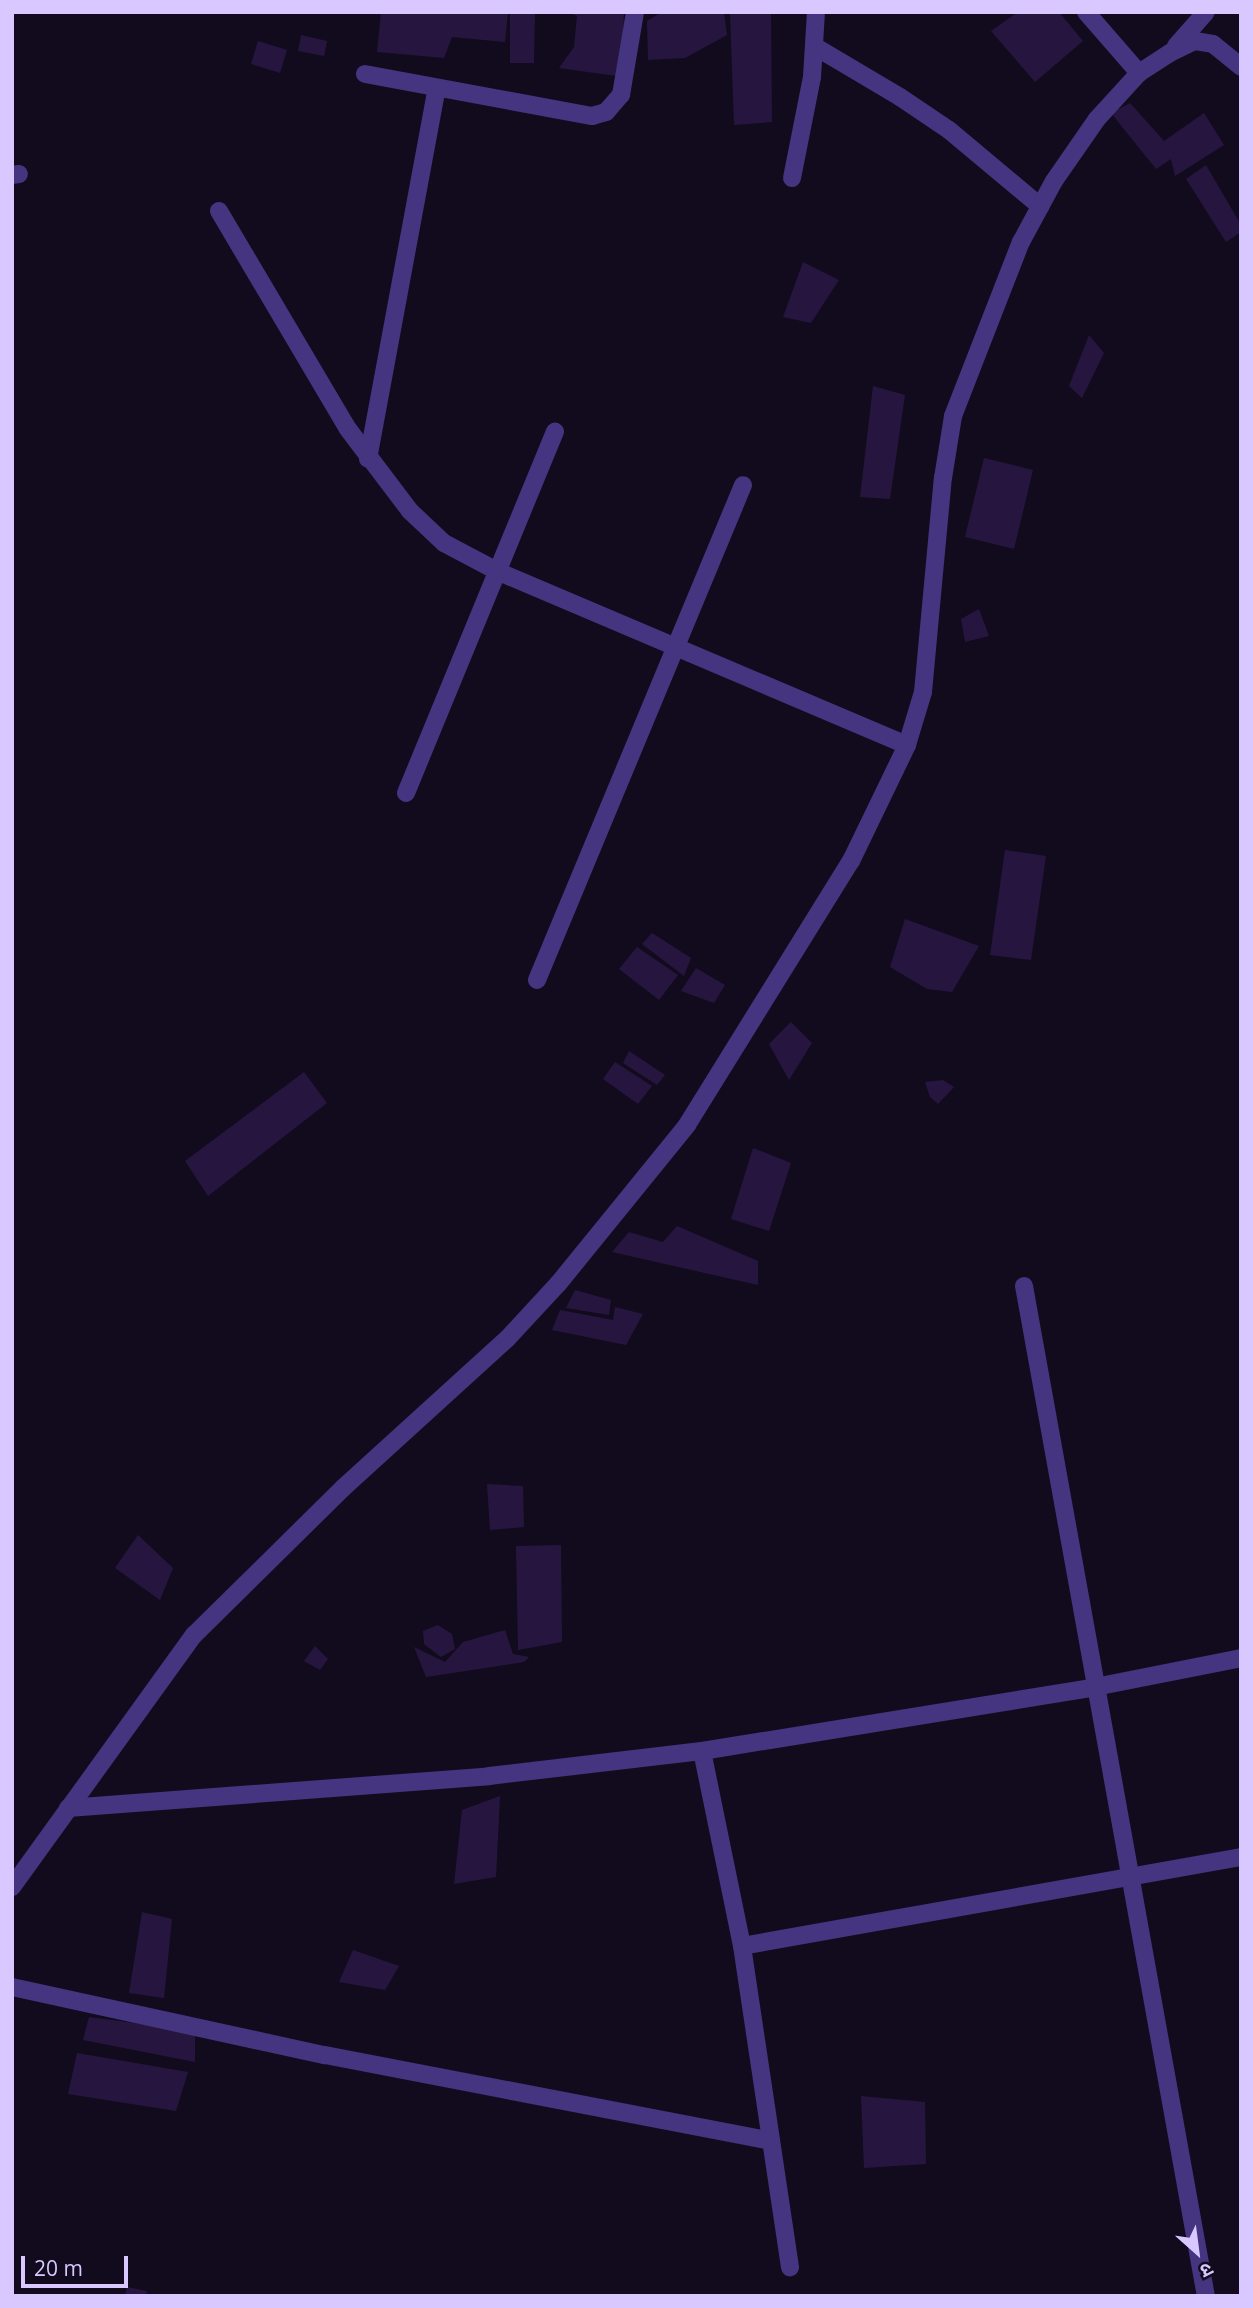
<!DOCTYPE html>
<html>
<head>
<meta charset="utf-8">
<style>
  body { margin:0 }
  #map { position:relative; width:1253px; height:2308px; overflow:hidden; background:#120b1e; font-family:"Open Sans","Noto Sans Devanagari",sans-serif }
  div>[style] { position:absolute }
  .building>* { inset:0; background:#26163f }
  .street>* { height:18px; margin:-9px; padding:0 9px; transform-origin:9px; border-radius:9px; background:#45347f }
  span { translate:-50% -50%; white-space:nowrap; text-align:center; line-height:1.15; -webkit-text-stroke:6px #120b1e; paint-order:stroke }
  .frame { position:absolute; inset:0; border:14px solid #d8c8ff; pointer-events:none }
  .north { position:absolute; left:1162px; top:2217px; width:70px; height:70px; -webkit-text-stroke:5px #120b1e; paint-order:stroke; rotate:152deg; font-size:19px; font-weight:700; line-height:28px; text-align:center; color:#d8c8ff }
  .north::after { content:''; display:block; margin:auto; width:24px; height:32px; background:#d8c8ff; clip-path:polygon(50% 0,100% 100%,50% 72%,0 100%) }
  .scale { position:absolute; left:21px; top:2256px; width:107px; height:32px; box-sizing:border-box; border:4px solid #d8c8ff; border-top:0; padding-left:9px; font-size:21px; line-height:24px; white-space:nowrap; color:#d8c8ff; -webkit-text-stroke:5px #120b1e; paint-order:stroke }
</style>
</head>
<body>
<div id="map">
  <div class="building">
    <div style="clip-path:polygon(381px 12px,508px 12px,505px 42px,452px 37px,444px 58px,377px 52px)"></div>
    <div style="clip-path:polygon(510px 12px,535px 12px,534px 63px,510px 63px)"></div>
    <div style="clip-path:polygon(569px 12px,624px 12px,622px 69px,616px 76px,559px 68px,574px 47px,577px 16px)"></div>
    <div style="clip-path:polygon(662px 12px,724px 12px,727px 35px,685px 58px,648px 60px,647px 21px)"></div>
    <div style="clip-path:polygon(730px 12px,771px 12px,772px 122px,734px 125px)"></div>
    <div style="clip-path:polygon(1018px 12px,1059px 12px,1083px 41px,1035px 82px,991px 31px)"></div>
    <div style="clip-path:polygon(301px 35px,327px 41px,324px 56px,298px 51px)"></div>
    <div style="clip-path:polygon(258px 41px,287px 50px,280px 73px,251px 64px)"></div>
    <div style="clip-path:polygon(1130px 103px,1164px 141px,1204px 113px,1224px 145px,1175px 176px,1171px 159px,1156px 169px,1111px 113px)"></div>
    <div style="clip-path:polygon(1206px 165px,1241px 225px,1241px 232px,1226px 242px,1186px 179px)"></div>
    <div style="clip-path:polygon(803px 262px,839px 280px,811px 323px,783px 317px)"></div>
    <div style="clip-path:polygon(1089px 335px,1104px 353px,1082px 398px,1069px 386px)"></div>
    <div style="clip-path:polygon(873px 386px,905px 395px,890px 499px,860px 497px)"></div>
    <div style="clip-path:polygon(984px 458px,1033px 470px,1014px 549px,965px 537px)"></div>
    <div style="clip-path:polygon(979px 609px,989px 636px,965px 642px,961px 619px)"></div>
    <div style="clip-path:polygon(1005px 850px,1046px 856px,1031px 960px,990px 955px)"></div>
    <div style="clip-path:polygon(905px 919px,979px 946px,952px 992px,927px 989px,890px 967px)"></div>
    <div style="clip-path:polygon(652px 933px,691px 958px,684px 976px,642px 944px)"></div>
    <div style="clip-path:polygon(637px 947px,678px 975px,659px 1000px,619px 969px)"></div>
    <div style="clip-path:polygon(696px 968px,725px 985px,714px 1003px,681px 991px)"></div>
    <div style="clip-path:polygon(791px 1022px,812px 1043px,789px 1080px,769px 1044px)"></div>
    <div style="clip-path:polygon(629px 1051px,665px 1075px,657px 1085px,623px 1063px)"></div>
    <div style="clip-path:polygon(615px 1062px,652px 1086px,638px 1104px,603px 1079px)"></div>
    <div style="clip-path:polygon(304px 1072px,327px 1103px,208px 1196px,185px 1161px)"></div>
    <div style="clip-path:polygon(943px 1080px,954px 1087px,938px 1104px,930px 1097px,925px 1082px)"></div>
    <div style="clip-path:polygon(753px 1148px,791px 1163px,769px 1231px,731px 1219px)"></div>
    <div style="clip-path:polygon(677px 1226px,758px 1261px,758px 1285px,612px 1252px,629px 1232px,663px 1242px)"></div>
    <div style="clip-path:polygon(575px 1290px,611px 1300px,609px 1315px,566px 1308px)"></div>
    <div style="clip-path:polygon(615px 1307px,643px 1314px,626px 1345px,552px 1330px,560px 1310px,613px 1320px)"></div>
    <div style="clip-path:polygon(487px 1484px,523px 1486px,524px 1527px,490px 1530px)"></div>
    <div style="clip-path:polygon(138px 1535px,173px 1568px,160px 1600px,115px 1568px)"></div>
    <div style="clip-path:polygon(561px 1545px,562px 1642px,518px 1650px,516px 1546px)"></div>
    <div style="clip-path:polygon(438px 1625px,452px 1634px,455px 1649px,441px 1657px,424px 1644px,423px 1631px)"></div>
    <div style="clip-path:polygon(505px 1630px,513px 1654px,529px 1657px,524px 1662px,426px 1677px,414px 1647px,445px 1662px,463px 1642px)"></div>
    <div style="clip-path:polygon(315px 1646px,328px 1659px,320px 1670px,304px 1661px)"></div>
    <div style="clip-path:polygon(500px 1796px,496px 1877px,454px 1884px,462px 1810px)"></div>
    <div style="clip-path:polygon(142px 1912px,172px 1919px,164px 1998px,129px 1993px)"></div>
    <div style="clip-path:polygon(353px 1950px,399px 1966px,385px 1990px,339px 1982px)"></div>
    <div style="clip-path:polygon(89px 2017px,195px 2031px,195px 2062px,83px 2040px)"></div>
    <div style="clip-path:polygon(77px 2053px,188px 2072px,176px 2111px,68px 2094px)"></div>
    <div style="clip-path:polygon(861px 2096px,925px 2102px,926px 2164px,864px 2168px)"></div>
    <div style="clip-path:polygon(127px 2287px,147px 2291px,146px 2296px,125px 2296px)"></div>
  </div>
  <div class="street">
    <div style="left:1086px;top:12px;width:81px;rotate:49deg"></div>
    <div style="left:814px;top:46px;width:100px;rotate:30.7deg"></div>
    <div style="left:900px;top:97px;width:59px;rotate:34deg"></div>
    <div style="left:949px;top:130px;width:119px;rotate:39.9deg"></div>
    <div style="left:1176px;top:46px;width:45px;rotate:-48.6deg"></div>
    <div style="left:365px;top:74px;width:231px;rotate:10.5deg"></div>
    <div style="left:592px;top:116px;width:15px;rotate:-16deg"></div>
    <div style="left:606px;top:112px;width:23px;rotate:-49deg"></div>
    <div style="left:621px;top:95px;width:84px;rotate:-80.4deg"></div>
    <div style="left:12px;top:175px;width:7px;rotate:-8deg"></div>
    <div style="left:792px;top:178px;width:103px;rotate:-78.8deg"></div>
    <div style="left:812px;top:77px;width:65px;rotate:-86.5deg"></div>
    <div style="left:219px;top:211px;width:253px;rotate:59.4deg"></div>
    <div style="left:348px;top:429px;width:103px;rotate:52.9deg"></div>
    <div style="left:410px;top:511px;width:47px;rotate:43.3deg"></div>
    <div style="left:444px;top:543px;width:62px;rotate:27.8deg"></div>
    <div style="left:499px;top:572px;width:443px;rotate:23deg"></div>
    <div style="left:368px;top:459px;width:377px;rotate:-79.5deg"></div>
    <div style="left:406px;top:793px;width:391px;rotate:-67.6deg"></div>
    <div style="left:537px;top:980px;width:536px;rotate:-67.4deg"></div>
    <div style="left:1024px;top:1286px;width:1026px;rotate:79.79deg"></div>
    <div style="left:702px;top:1751px;width:199px;rotate:78.4deg"></div>
    <div style="left:742px;top:1946px;width:325px;rotate:81.5deg"></div>
    <div style="left:68px;top:1808px;width:422px;rotate:-4.3deg"></div>
    <div style="left:489px;top:1776px;width:214px;rotate:-6.7deg"></div>
    <div style="left:702px;top:1751px;width:398px;rotate:-9.2deg"></div>
    <div style="left:1095px;top:1687px;width:149px;rotate:-11.2deg"></div>
    <div style="left:12px;top:1887px;width:311px;rotate:-54.2deg"></div>
    <div style="left:194px;top:1635px;width:209px;rotate:-44.6deg"></div>
    <div style="left:343px;top:1488px;width:222px;rotate:-42.3deg"></div>
    <div style="left:507px;top:1339px;width:75px;rotate:-47.2deg"></div>
    <div style="left:558px;top:1284px;width:205px;rotate:-50.9deg"></div>
    <div style="left:687px;top:1125px;width:311px;rotate:-58.2deg"></div>
    <div style="left:851px;top:861px;width:129px;rotate:-64.2deg"></div>
    <div style="left:907px;top:745px;width:55px;rotate:-73.2deg"></div>
    <div style="left:923px;top:692px;width:215px;rotate:-84.7deg"></div>
    <div style="left:943px;top:478px;width:63px;rotate:-80.8deg"></div>
    <div style="left:953px;top:416px;width:187px;rotate:-68.7deg"></div>
    <div style="left:1021px;top:242px;width:69px;rotate:-61.6deg"></div>
    <div style="left:1054px;top:181px;width:75px;rotate:-55.3deg"></div>
    <div style="left:1097px;top:119px;width:62px;rotate:-47.6deg"></div>
    <div style="left:1139px;top:73px;width:37px;rotate:-33deg"></div>
    <div style="left:1170px;top:53px;width:28px;rotate:-26deg"></div>
    <div style="left:1195px;top:41px;width:18px;rotate:9deg"></div>
    <div style="left:1213px;top:44px;width:36px;rotate:39deg"></div>
    <div style="left:742px;top:1946px;width:507px;rotate:-10.11deg"></div>
    <div style="left:12px;top:1987px;width:320px;rotate:12.3deg"></div>
    <div style="left:325px;top:2055px;width:454px;rotate:10.9deg"></div>
  </div>
  <div class="frame"></div>
  <div class="north">उ</div>
  <div class="scale">20 m</div>
</div>
</body>
</html>
